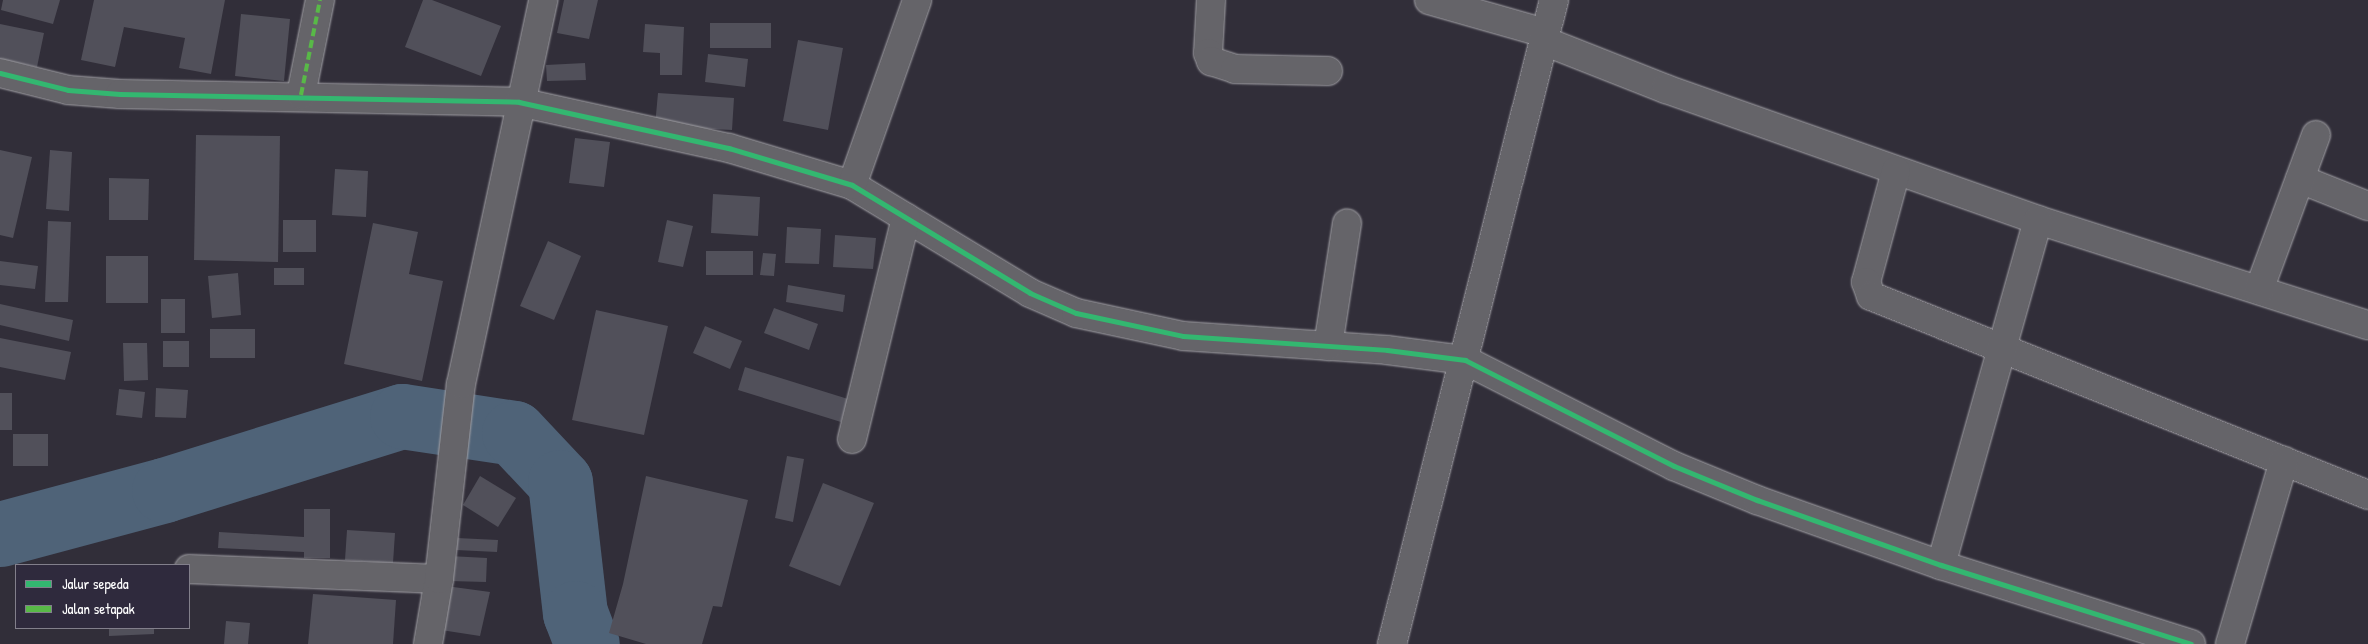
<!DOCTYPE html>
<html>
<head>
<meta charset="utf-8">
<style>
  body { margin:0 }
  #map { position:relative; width:2368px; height:644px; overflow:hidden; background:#312e39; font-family:"Patrick Hand",sans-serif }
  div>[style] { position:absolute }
  .river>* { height:65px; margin:-32.5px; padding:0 32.5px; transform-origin:32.5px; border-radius:32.5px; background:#4f6378 }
  .building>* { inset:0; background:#51505a }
  .roads { filter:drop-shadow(0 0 1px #a2a1a6) drop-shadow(0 0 1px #a2a1a6) }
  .street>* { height:28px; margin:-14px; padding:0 14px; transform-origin:14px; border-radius:14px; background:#656469 }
  .quiet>* { height:4px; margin-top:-2px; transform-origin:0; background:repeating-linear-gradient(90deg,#58b947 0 8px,transparent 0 12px) }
  .cycleway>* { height:5px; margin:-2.5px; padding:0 2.5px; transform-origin:2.5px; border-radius:2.5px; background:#33b770 }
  span { translate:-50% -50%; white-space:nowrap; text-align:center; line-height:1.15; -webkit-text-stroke:4px #2f2a3d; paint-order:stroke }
  .legend { position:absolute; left:15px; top:564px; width:175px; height:65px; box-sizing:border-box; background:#2f2a3d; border:1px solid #827f8b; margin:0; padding:6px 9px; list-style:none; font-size:15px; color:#fff }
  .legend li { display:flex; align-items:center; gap:10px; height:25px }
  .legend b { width:25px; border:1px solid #827f8b }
</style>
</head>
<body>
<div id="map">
  <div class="river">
    <div style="left:0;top:534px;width:170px;rotate:-15deg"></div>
    <div style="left:164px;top:490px;width:249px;rotate:-17.3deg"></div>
    <div style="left:402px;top:416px;width:113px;rotate:8.6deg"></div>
    <div style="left:514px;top:433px;width:67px;rotate:46.8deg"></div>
    <div style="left:560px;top:482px;width:132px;rotate:83.5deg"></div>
    <div style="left:575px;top:613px;width:33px;rotate:69deg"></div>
  </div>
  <div class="building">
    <div style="clip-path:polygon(3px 0,60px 0,53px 24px,1px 10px)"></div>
    <div style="clip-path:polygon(94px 0,225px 0,211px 74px,179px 68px,185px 38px,124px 27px,115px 67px,81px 60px)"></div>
    <div style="clip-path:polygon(423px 0,432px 0,501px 26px,481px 76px,405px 47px)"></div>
    <div style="clip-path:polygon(564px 0,598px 0,589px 39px,557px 33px)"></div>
    <div style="clip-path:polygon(241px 14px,290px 19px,284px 81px,235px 76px)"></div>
    <div style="clip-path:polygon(710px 23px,771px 23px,771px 48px,710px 48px)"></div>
    <div style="clip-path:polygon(0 24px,44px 33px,37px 67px,0 59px)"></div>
    <div style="clip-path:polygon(645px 24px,684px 27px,682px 75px,660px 75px,660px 53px,643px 52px)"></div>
    <div style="clip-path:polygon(798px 40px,843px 48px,828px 130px,783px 121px)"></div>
    <div style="clip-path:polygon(708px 54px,748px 59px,745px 87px,705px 82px)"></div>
    <div style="clip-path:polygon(585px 63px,586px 80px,547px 81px,546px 65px)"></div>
    <div style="clip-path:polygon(658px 93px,734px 98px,732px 130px,655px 126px)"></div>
    <div style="clip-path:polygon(196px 135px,280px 136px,278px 262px,194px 260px)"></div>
    <div style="clip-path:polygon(575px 138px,610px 142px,604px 187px,569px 183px)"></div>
    <div style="clip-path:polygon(0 150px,32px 157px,13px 238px,0 235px)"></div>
    <div style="clip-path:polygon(50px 150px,72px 152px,69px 211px,46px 209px)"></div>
    <div style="clip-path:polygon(335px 169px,368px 171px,366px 217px,332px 215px)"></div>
    <div style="clip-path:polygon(109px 178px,149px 179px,148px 220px,109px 220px)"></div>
    <div style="clip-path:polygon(713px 194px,760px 197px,758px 236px,711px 233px)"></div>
    <div style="clip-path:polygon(283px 220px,316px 220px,316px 252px,283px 252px)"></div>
    <div style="clip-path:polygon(667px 220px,693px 226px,683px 267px,658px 262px)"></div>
    <div style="clip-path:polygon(48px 221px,71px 222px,68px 302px,45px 302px)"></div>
    <div style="clip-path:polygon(373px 223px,418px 232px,409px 274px,443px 281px,422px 381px,344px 364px)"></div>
    <div style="clip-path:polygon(787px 227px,821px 229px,819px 264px,785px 263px)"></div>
    <div style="clip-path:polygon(835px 235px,876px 238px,873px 269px,833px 267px)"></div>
    <div style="clip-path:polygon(548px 241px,581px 256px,554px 320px,520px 306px)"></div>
    <div style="clip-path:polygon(706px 251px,753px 251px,753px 275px,706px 275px)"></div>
    <div style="clip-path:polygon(763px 253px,776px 254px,774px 276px,760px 275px)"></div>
    <div style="clip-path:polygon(106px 256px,148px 256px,148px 303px,106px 303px)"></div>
    <div style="clip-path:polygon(0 261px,38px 266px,35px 289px,0 285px)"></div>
    <div style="clip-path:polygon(274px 268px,304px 268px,304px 285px,274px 285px)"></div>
    <div style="clip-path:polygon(238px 273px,241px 315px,212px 318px,208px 276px)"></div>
    <div style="clip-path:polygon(788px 285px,845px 295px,843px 312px,786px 302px)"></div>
    <div style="clip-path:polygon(161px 299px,185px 299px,185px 333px,161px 333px)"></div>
    <div style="clip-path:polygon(0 304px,73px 320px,69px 341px,0 325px)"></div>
    <div style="clip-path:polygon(774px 308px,818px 324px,809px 350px,764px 333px)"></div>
    <div style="clip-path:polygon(596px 310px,668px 326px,644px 435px,572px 420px)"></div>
    <div style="clip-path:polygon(705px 326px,742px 341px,730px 369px,693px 353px)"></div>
    <div style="clip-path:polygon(210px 329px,255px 329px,255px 358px,210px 358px)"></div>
    <div style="clip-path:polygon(0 338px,71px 352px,65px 380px,0 367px)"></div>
    <div style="clip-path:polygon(163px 341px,189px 341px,189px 367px,163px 367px)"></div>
    <div style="clip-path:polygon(123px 343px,147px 343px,148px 380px,124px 381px)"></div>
    <div style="clip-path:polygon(745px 367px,848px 399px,841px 422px,738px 390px)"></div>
    <div style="clip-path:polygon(156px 388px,188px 390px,186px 418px,155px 417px)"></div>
    <div style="clip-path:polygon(119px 389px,145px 392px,142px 418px,116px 415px)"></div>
    <div style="clip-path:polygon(0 393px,12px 393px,12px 430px,0 430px)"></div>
    <div style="clip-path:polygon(13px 434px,48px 434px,48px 466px,13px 466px)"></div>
    <div style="clip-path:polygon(787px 456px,804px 459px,793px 522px,775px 518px)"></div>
    <div style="clip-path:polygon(480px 476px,516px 498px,498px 527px,463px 505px)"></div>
    <div style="clip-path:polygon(646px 476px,748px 500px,722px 607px,713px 606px,702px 644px,646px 644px,609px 633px,623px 584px)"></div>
    <div style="clip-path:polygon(823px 483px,874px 503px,840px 586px,789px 566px)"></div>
    <div style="clip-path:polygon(304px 509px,330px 509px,330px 558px,304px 558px,304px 552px,218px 548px,219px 532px,304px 537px)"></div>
    <div style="clip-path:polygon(347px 530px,395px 533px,393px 563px,345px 560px)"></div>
    <div style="clip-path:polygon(457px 538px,498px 540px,497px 552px,456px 550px)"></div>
    <div style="clip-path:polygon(449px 556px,487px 558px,486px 582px,449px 581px)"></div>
    <div style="clip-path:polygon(446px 586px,490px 592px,480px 636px,441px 630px)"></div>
    <div style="clip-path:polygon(313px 594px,396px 600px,393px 644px,308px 644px)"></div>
    <div style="clip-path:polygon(226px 621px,250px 623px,248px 644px,224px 644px)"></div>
    <div style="clip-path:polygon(109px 628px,154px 628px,154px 634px,109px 636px)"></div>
  </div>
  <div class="roads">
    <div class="street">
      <div style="left:1211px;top:0;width:53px;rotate:93.2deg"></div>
      <div style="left:1208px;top:53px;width:9px;rotate:69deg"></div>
      <div style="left:1211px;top:61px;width:25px;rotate:18deg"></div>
      <div style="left:1235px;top:69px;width:93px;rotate:1.2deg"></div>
      <div style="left:1429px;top:0;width:121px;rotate:15.9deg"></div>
      <div style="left:1544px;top:41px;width:131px;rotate:21.5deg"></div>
      <div style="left:1666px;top:89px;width:394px;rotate:19.4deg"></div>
      <div style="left:2038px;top:220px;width:346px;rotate:17.7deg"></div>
      <div style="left:0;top:73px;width:70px;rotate:14deg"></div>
      <div style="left:68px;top:90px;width:52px;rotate:4.4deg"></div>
      <div style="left:120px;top:94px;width:399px;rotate:1.1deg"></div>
      <div style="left:519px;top:102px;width:215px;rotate:12.4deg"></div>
      <div style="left:729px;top:148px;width:128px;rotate:16.7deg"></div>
      <div style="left:852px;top:185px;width:208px;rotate:31.2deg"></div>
      <div style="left:1030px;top:293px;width:50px;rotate:23.5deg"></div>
      <div style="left:1076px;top:313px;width:109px;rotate:12.1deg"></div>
      <div style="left:1183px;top:336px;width:204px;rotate:3.9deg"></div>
      <div style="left:1387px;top:350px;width:79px;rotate:7.3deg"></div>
      <div style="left:1465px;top:360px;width:234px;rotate:26.9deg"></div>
      <div style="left:1674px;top:466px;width:90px;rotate:22.3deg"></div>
      <div style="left:1757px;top:500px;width:195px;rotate:19.5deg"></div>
      <div style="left:1941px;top:565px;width:262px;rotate:17.5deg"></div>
      <div style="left:301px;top:95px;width:97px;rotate:-78.7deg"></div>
      <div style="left:1896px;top:171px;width:115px;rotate:105.1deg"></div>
      <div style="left:1866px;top:282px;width:15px;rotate:70deg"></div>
      <div style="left:1871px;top:296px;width:535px;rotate:21.82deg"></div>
      <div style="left:2300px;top:179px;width:73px;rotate:21.7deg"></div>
      <div style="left:852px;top:185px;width:196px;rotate:-70.6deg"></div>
      <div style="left:2259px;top:290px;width:165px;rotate:-69.8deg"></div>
      <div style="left:1328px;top:346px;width:124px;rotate:-81.2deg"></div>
      <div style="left:852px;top:439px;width:228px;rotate:-76.3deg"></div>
      <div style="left:1941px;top:565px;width:358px;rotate:-74.3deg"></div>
      <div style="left:189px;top:569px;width:250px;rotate:2.3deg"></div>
      <div style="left:428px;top:644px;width:66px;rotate:-80.4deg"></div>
      <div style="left:439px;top:579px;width:196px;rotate:-83.6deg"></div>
      <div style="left:461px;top:384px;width:393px;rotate:-77.9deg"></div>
      <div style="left:1392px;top:644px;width:664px;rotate:-75.88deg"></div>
      <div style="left:2230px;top:644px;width:191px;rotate:-73.6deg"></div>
    </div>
  </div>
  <div class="quiet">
    <div style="left:301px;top:95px;width:97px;rotate:-78.7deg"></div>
  </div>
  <div class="cycleway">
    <div style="left:0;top:73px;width:70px;rotate:14deg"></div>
    <div style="left:68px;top:90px;width:52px;rotate:4.4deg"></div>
    <div style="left:120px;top:94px;width:399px;rotate:1.1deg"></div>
    <div style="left:519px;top:102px;width:215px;rotate:12.4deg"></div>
    <div style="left:729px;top:148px;width:128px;rotate:16.7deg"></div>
    <div style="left:852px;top:185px;width:208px;rotate:31.2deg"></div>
    <div style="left:1030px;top:293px;width:50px;rotate:23.5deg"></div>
    <div style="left:1076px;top:313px;width:109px;rotate:12.1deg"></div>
    <div style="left:1183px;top:336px;width:204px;rotate:3.9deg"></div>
    <div style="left:1387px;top:350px;width:79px;rotate:7.3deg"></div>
    <div style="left:1465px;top:360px;width:234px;rotate:26.9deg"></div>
    <div style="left:1674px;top:466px;width:90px;rotate:22.3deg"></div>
    <div style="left:1757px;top:500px;width:195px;rotate:19.5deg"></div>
    <div style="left:1941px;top:565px;width:262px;rotate:17.5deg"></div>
  </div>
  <ul class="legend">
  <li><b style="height:6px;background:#33b770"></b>Jalur sepeda</li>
  <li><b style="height:6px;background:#58b947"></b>Jalan setapak</li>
  </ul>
</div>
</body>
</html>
